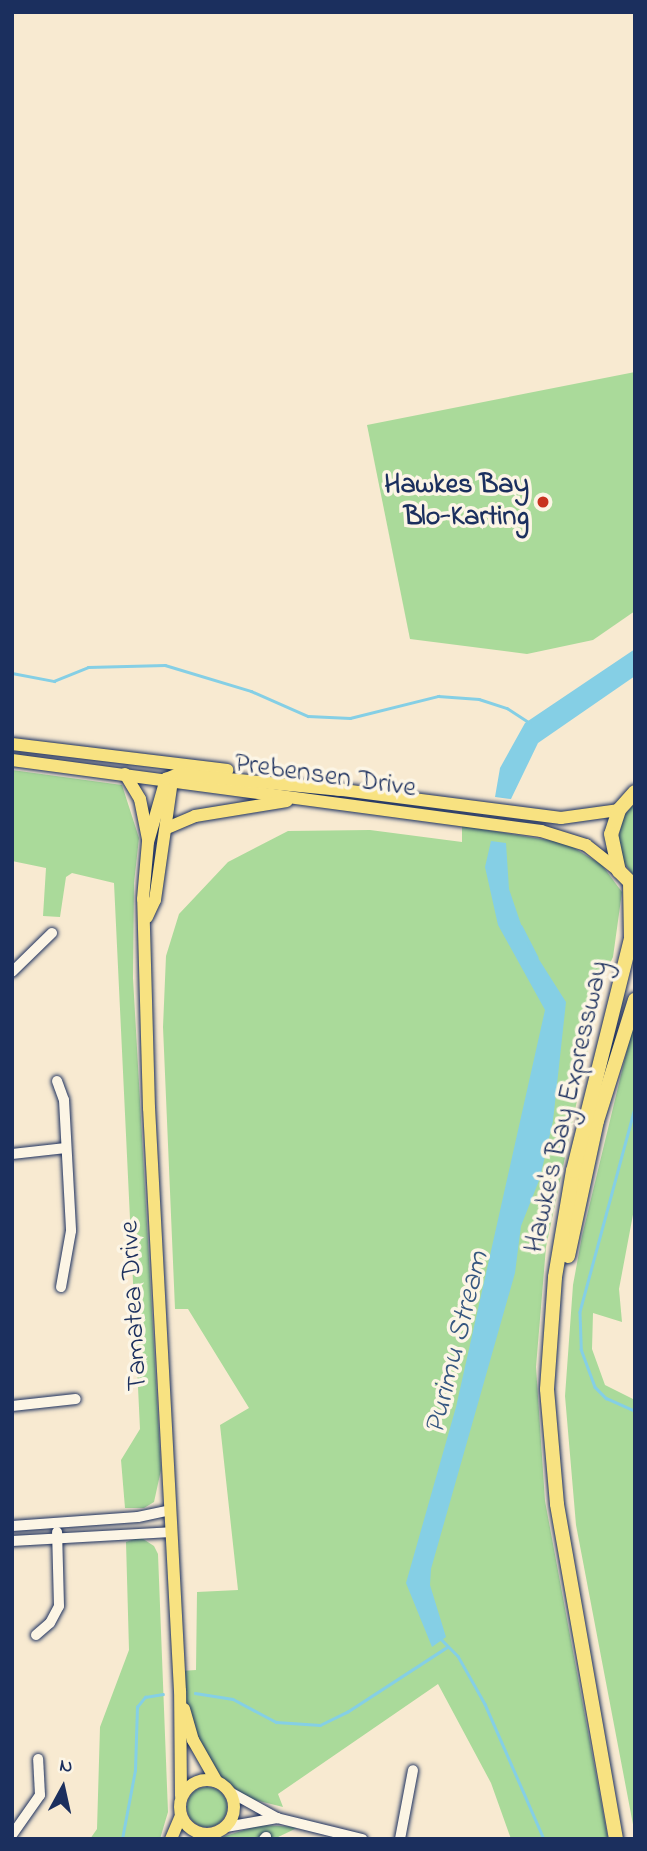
<!DOCTYPE html>
<html>
<head>
<meta charset="utf-8">
<style>
  body { margin:0 }
  #map { position:relative; width:647px; height:1851px; overflow:hidden; background:#f8ead1; font-family:"Indie Flower",sans-serif }
  div>[style] { position:absolute }
  .green>* { inset:0; background:#aada9a }
  .round { border-radius:50% }
  .water>* { inset:0; background:#85cfe5 }
  .stream>* { height:2.5px; margin:-1.25px; padding:0 1.25px; transform-origin:1.25px; border-radius:1.25px; background:#85cfe5 }
  .roads { filter:drop-shadow(0 0 2px #1b2f5e) drop-shadow(0 0 2px #1b2f5e) }
  .minor>* { height:10px; margin:-5px; padding:0 5px; transform-origin:5px; border-radius:5px; background:#fcf5e5 }
  .major>* { height:12px; margin:-6px; padding:0 6px; transform-origin:6px; border-radius:6px; background:#f8e281 }
  .major>.ring { margin:-6px; padding:0; box-sizing:content-box; background:none; border:12px solid #f8e281; border-radius:50% }
  .highway>* { height:14px; margin:-7px; padding:0 7px; transform-origin:7px; border-radius:7px; background:#f8e281 }
  .dots>* { width:19px; height:19px; translate:-50% -50%; box-sizing:border-box; border:4px solid #fcf5e5; border-radius:50% }
  span { translate:-50% -50%; white-space:nowrap; text-align:center; line-height:1.15; -webkit-text-stroke:7px #fcf5e5; paint-order:stroke }
  .poi-label { font-size:28px; color:#1b2f5e; font-weight:700 }
  .right { translate:-100% -50%; text-align:right }
  .street-label { font-size:28px; color:#1b2f5e }
  .water-label { font-size:30px; color:#365780; font-style:italic }
  .frame { position:absolute; inset:0; border:14px solid #1b2f5e; pointer-events:none }
  .north { position:absolute; left:28px; top:1753px; width:70px; height:70px; -webkit-text-stroke:5px #fcf5e5; paint-order:stroke; rotate:8deg; font-size:19px; font-weight:700; line-height:28px; text-align:center; color:#1b2f5e }
  .north::after { content:''; display:block; margin:auto; width:24px; height:32px; background:#1b2f5e; clip-path:polygon(50% 0,100% 100%,50% 72%,0 100%) }
</style>
</head>
<body>
<div id="map">
  <div class="green">
    <div style="clip-path:polygon(635px 372px,635px 611px,593px 640px,527px 654px,410px 639px,367px 425px)"></div>
    <div style="clip-path:polygon(12px 770px,122px 785px,139px 838px,134px 883px,133px 978px,161px 1470px,154px 1502px,144px 1508px,125px 1508px,121px 1460px,140px 1429px,114px 883px,72px 873px,66px 877px,60px 917px,43px 916px,46px 868px,12px 861px)"></div>
    <div style="clip-path:polygon(635px 803px,635px 877px,624px 863px,618px 839px,624px 816px)"></div>
    <div style="clip-path:polygon(462px 826px,566px 843px,602px 865px,622px 892px,613px 957px,603px 978px,546px 1247px,536px 1367px,545px 1501px,608px 1839px,511px 1839px,491px 1783px,438px 1684px,278px 1794px,283px 1807px,251px 1799px,228px 1784px,210px 1767px,185px 1712px,181px 1671px,196px 1670px,197px 1592px,238px 1590px,220px 1425px,249px 1408px,188px 1309px,175px 1309px,163px 1027px,166px 956px,179px 914px,228px 862px,288px 831px,370px 830px,462px 842px)"></div>
    <div style="clip-path:polygon(635px 1017px,635px 1204px,619px 1289px,622px 1322px,593px 1313px,592px 1349px,605px 1385px,635px 1400px,635px 1835px,576px 1525px,565px 1396px,573px 1285px,582px 1236px)"></div>
    <div style="clip-path:polygon(140px 1537px,154px 1546px,158px 1554px,168px 1812px,160px 1839px,90px 1839px,97px 1829px,100px 1727px,129px 1650px,126px 1542px)"></div>
    <div class="round" style="left:187px;top:1787px;width:40px;height:40px"></div>
    <div style="clip-path:polygon(260px 1825px,299px 1827px,274px 1839px,266px 1833px,258px 1839px,216px 1839px)"></div>
  </div>
  <div class="water">
    <div style="clip-path:polygon(635px 649px,635px 676px,538px 743px,511px 799px,495px 797px,500px 768px,525px 723px)"></div>
    <div style="clip-path:polygon(491px 841px,506px 843px,509px 889px,526px 939px,566px 1002px,553px 1121px,540px 1178px,521px 1226px,515px 1273px,431px 1569px,430px 1585px,446px 1637px,432px 1647px,406px 1583px,456px 1407px,545px 1010px,498px 925px,485px 867px)"></div>
  </div>
  <div class="stream">
    <div style="left:12px;top:673px;width:43px;rotate:10.8deg"></div>
    <div style="left:54px;top:681px;width:37px;rotate:-22deg"></div>
    <div style="left:88px;top:667px;width:77px;rotate:-1.5deg"></div>
    <div style="left:165px;top:665px;width:90px;rotate:16.8deg"></div>
    <div style="left:251px;top:691px;width:62px;rotate:23.7deg"></div>
    <div style="left:308px;top:716px;width:42px;rotate:2.7deg"></div>
    <div style="left:350px;top:718px;width:91px;rotate:-14deg"></div>
    <div style="left:438px;top:696px;width:41px;rotate:4.2deg"></div>
    <div style="left:479px;top:699px;width:29px;rotate:18deg"></div>
    <div style="left:507px;top:708px;width:27px;rotate:33deg"></div>
    <div style="left:521px;top:926px;width:35px;rotate:63deg"></div>
    <div style="left:635px;top:1108px;width:211px;rotate:105.1deg"></div>
    <div style="left:580px;top:1312px;width:37px;rotate:88deg"></div>
    <div style="left:581px;top:1349px;width:40px;rotate:69.8deg"></div>
    <div style="left:595px;top:1387px;width:16px;rotate:45deg"></div>
    <div style="left:606px;top:1398px;width:32px;rotate:24deg"></div>
    <div style="left:440px;top:1638px;width:25px;rotate:45deg"></div>
    <div style="left:458px;top:1656px;width:55px;rotate:60.6deg"></div>
    <div style="left:485px;top:1704px;width:147px;rotate:66.4deg"></div>
    <div style="left:195px;top:1693px;width:38px;rotate:9deg"></div>
    <div style="left:233px;top:1699px;width:49px;rotate:28.1deg"></div>
    <div style="left:276px;top:1722px;width:44px;rotate:3.9deg"></div>
    <div style="left:320px;top:1725px;width:30px;rotate:-26deg"></div>
    <div style="left:347px;top:1712px;width:119px;rotate:-33deg"></div>
    <div style="left:122px;top:1839px;width:70px;rotate:-79.3deg"></div>
    <div style="left:135px;top:1770px;width:63px;rotate:-88.2deg"></div>
    <div style="left:137px;top:1707px;width:13px;rotate:-51deg"></div>
    <div style="left:145px;top:1697px;width:18px;rotate:-9deg"></div>
  </div>
  <div class="roads">
    <div class="minor">
      <div style="left:12px;top:972px;width:56px;rotate:-44.3deg"></div>
      <div style="left:57px;top:1081px;width:20px;rotate:70deg"></div>
      <div style="left:64px;top:1100px;width:131px;rotate:86.9deg"></div>
      <div style="left:71px;top:1231px;width:57px;rotate:100.1deg"></div>
      <div style="left:12px;top:1154px;width:54px;rotate:-6.3deg"></div>
      <div style="left:12px;top:1406px;width:64px;rotate:-6.2deg"></div>
      <div style="left:12px;top:1526px;width:126px;rotate:-4.1deg"></div>
      <div style="left:138px;top:1517px;width:33px;rotate:-12deg"></div>
      <div style="left:12px;top:1541px;width:159px;rotate:-3.2deg"></div>
      <div style="left:36px;top:1635px;width:18px;rotate:-41deg"></div>
      <div style="left:50px;top:1623px;width:19px;rotate:-62deg"></div>
      <div style="left:59px;top:1606px;width:74px;rotate:-91.5deg"></div>
      <div style="left:230px;top:1792px;width:54px;rotate:29deg"></div>
      <div style="left:226px;top:1827px;width:52px;rotate:-10deg"></div>
      <div style="left:277px;top:1818px;width:88px;rotate:13.9deg"></div>
      <div style="left:12px;top:1835px;width:49px;rotate:-55deg"></div>
      <div style="left:40px;top:1795px;width:36px;rotate:-93deg"></div>
      <div style="left:264px;top:1839px;width:3px;rotate:-45deg"></div>
      <div style="left:400px;top:1839px;width:70px;rotate:-79.3deg"></div>
    </div>
    <div class="major">
      <div style="left:12px;top:744px;width:217px;rotate:6.9deg"></div>
      <div style="left:12px;top:760px;width:534px;rotate:7.64deg"></div>
      <div style="left:541px;top:831px;width:47px;rotate:17.3deg"></div>
      <div style="left:586px;top:845px;width:42px;rotate:38.2deg"></div>
      <div style="left:125px;top:774px;width:29px;rotate:59deg"></div>
      <div style="left:140px;top:799px;width:41px;rotate:78.7deg"></div>
      <div style="left:335px;top:789px;width:228px;rotate:7.3deg"></div>
      <div style="left:561px;top:818px;width:59px;rotate:-7.9deg"></div>
      <div style="left:167px;top:828px;width:30px;rotate:-23deg"></div>
      <div style="left:195px;top:816px;width:93px;rotate:-9.3deg"></div>
      <div style="left:147px;top:917px;width:19px;rotate:-65deg"></div>
      <div style="left:155px;top:900px;width:121px;rotate:-81.9deg"></div>
      <div style="left:184px;top:1709px;width:32px;rotate:74deg"></div>
      <div style="left:193px;top:1740px;width:48px;rotate:60.3deg"></div>
      <div class="ring" style="left:180px;top:1780px;width:42px;height:42px"></div>
      <div style="left:181px;top:1796px;width:105px;rotate:-90.5deg"></div>
      <div style="left:180px;top:1691px;width:584px;rotate:-93.04deg"></div>
      <div style="left:149px;top:1108px;width:209px;rotate:-91.6deg"></div>
      <div style="left:143px;top:899px;width:57px;rotate:-85deg"></div>
      <div style="left:148px;top:842px;width:66px;rotate:-74.1deg"></div>
      <div style="left:166px;top:779px;width:13px;rotate:-23deg"></div>
      <div style="left:178px;top:774px;width:163px;rotate:5.6deg"></div>
      <div style="left:171px;top:1839px;width:25px;rotate:-67deg"></div>
    </div>
    <div class="highway">
      <div style="left:635px;top:792px;width:24px;rotate:132deg"></div>
      <div style="left:619px;top:810px;width:25px;rotate:108deg"></div>
      <div style="left:611px;top:834px;width:38px;rotate:78deg"></div>
      <div style="left:619px;top:871px;width:23px;rotate:45deg"></div>
      <div style="left:568px;top:1256px;width:138px;rotate:-77.9deg"></div>
      <div style="left:597px;top:1121px;width:127px;rotate:-72.6deg"></div>
      <div style="left:616px;top:1839px;width:340px;rotate:-100deg"></div>
      <div style="left:557px;top:1504px;width:115px;rotate:-95deg"></div>
      <div style="left:547px;top:1389px;width:112px;rotate:-85.9deg"></div>
      <div style="left:555px;top:1277px;width:108px;rotate:-80.4deg"></div>
      <div style="left:573px;top:1171px;width:239px;rotate:-76deg"></div>
      <div style="left:631px;top:939px;width:55px;rotate:-91deg"></div>
    </div>
  </div>
  <div class="dots">
    <div style="left:543px;top:502px;background:#c8321e"></div>
  </div>
  <div class="poi-label">
    <span class="right" style="left:529px;top:502px">Hawkes Bay<br>Blo-Karting</span>
  </div>
  <div class="street-label">
    <span style="left:325px;top:777px;rotate:8deg">Prebensen Drive</span>
    <span style="left:568px;top:1107px;rotate:-77deg">Hawke's Bay Expressway</span>
    <span style="left:135px;top:1306px;rotate:-93deg">Tamatea Drive</span>
  </div>
  <div class="water-label">
    <span style="left:458px;top:1343px;rotate:-76deg">Purimu Stream</span>
  </div>
  <div class="frame"></div>
  <div class="north">N</div>
</div>
</body>
</html>
